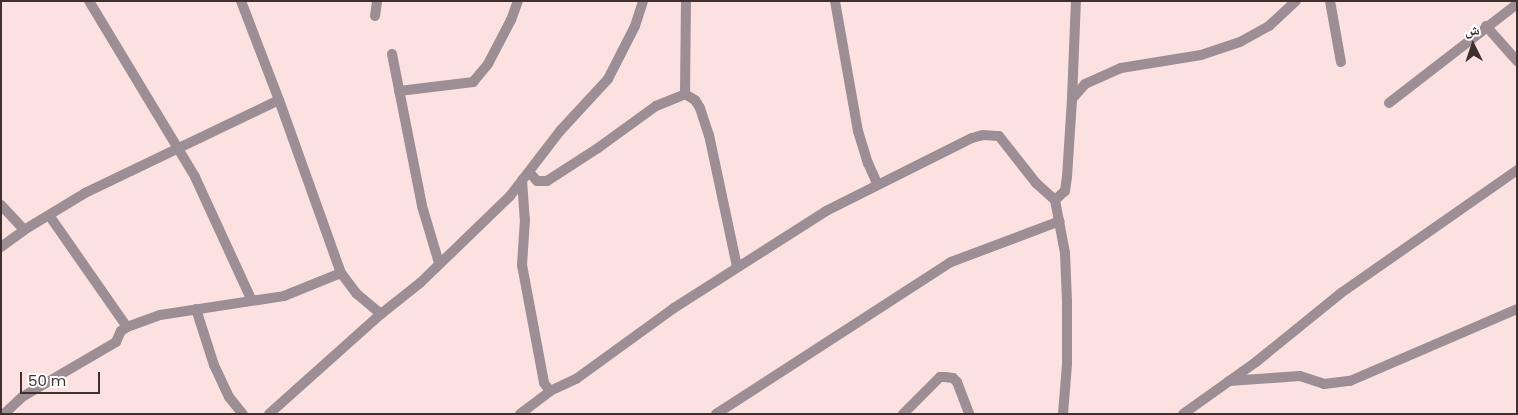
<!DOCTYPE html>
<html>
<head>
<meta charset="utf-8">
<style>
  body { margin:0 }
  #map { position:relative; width:1518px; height:415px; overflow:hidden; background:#fbe2e1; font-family:Poppins,"Noto Naskh Arabic",sans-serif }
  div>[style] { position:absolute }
  .street>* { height:10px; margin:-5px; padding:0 5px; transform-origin:5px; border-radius:5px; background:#9d8d94 }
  span { translate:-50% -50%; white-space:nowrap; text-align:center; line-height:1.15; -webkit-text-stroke:4.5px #fff; paint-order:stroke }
  .frame { position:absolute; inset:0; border:2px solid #3f302f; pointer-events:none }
  .north { position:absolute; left:1448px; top:20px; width:50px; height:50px; -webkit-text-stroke:4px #fff; paint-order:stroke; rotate:356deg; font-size:14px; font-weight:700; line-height:20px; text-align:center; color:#3f302f }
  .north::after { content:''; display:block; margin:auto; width:18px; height:22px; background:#3f302f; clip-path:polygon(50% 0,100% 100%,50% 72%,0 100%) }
  .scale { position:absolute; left:20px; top:372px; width:80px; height:22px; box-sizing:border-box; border:2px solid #3f302f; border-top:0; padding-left:6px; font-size:15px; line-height:18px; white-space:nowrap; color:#3f302f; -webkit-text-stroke:4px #fff; paint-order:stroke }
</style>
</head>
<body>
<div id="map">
  <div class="street">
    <div style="left:89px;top:1px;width:205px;rotate:58.9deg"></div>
    <div style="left:195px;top:177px;width:136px;rotate:65.3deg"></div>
    <div style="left:241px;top:1px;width:106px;rotate:69deg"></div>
    <div style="left:279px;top:100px;width:184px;rotate:70.3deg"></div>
    <div style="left:341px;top:273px;width:26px;rotate:53deg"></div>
    <div style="left:357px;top:294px;width:31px;rotate:40deg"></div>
    <div style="left:381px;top:314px;width:50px;rotate:-38.5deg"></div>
    <div style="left:420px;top:283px;width:125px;rotate:-44deg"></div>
    <div style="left:510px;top:196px;width:82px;rotate:-52.4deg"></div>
    <div style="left:560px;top:131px;width:71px;rotate:-47.3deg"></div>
    <div style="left:608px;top:79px;width:59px;rotate:-63deg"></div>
    <div style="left:635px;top:26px;width:26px;rotate:-72deg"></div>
    <div style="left:835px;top:1px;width:132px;rotate:80deg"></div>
    <div style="left:858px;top:131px;width:34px;rotate:73deg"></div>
    <div style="left:868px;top:163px;width:22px;rotate:66deg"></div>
    <div style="left:1330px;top:1px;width:62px;rotate:79.8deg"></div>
    <div style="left:375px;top:16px;width:15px;rotate:-82deg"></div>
    <div style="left:1486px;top:26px;width:47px;rotate:48.5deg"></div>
    <div style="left:392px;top:54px;width:155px;rotate:78.8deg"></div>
    <div style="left:422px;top:206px;width:59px;rotate:73.4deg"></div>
    <div style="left:399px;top:91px;width:75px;rotate:-6.9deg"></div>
    <div style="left:473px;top:82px;width:23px;rotate:-50deg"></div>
    <div style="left:488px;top:64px;width:50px;rotate:-62.4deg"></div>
    <div style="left:511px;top:20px;width:20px;rotate:-70deg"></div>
    <div style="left:685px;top:94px;width:93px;rotate:-89.4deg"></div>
    <div style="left:1072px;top:99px;width:98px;rotate:-87.7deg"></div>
    <div style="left:1389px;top:103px;width:162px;rotate:-37.7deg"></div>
    <div style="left:529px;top:172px;width:12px;rotate:48deg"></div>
    <div style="left:537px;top:181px;width:10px"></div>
    <div style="left:547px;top:181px;width:61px;rotate:-32.9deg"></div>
    <div style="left:598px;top:148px;width:72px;rotate:-35.9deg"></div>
    <div style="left:656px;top:106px;width:31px;rotate:-22deg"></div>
    <div style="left:685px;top:94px;width:12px;rotate:31deg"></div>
    <div style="left:695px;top:100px;width:9px;rotate:58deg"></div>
    <div style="left:700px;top:108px;width:28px;rotate:72deg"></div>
    <div style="left:709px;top:135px;width:135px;rotate:78deg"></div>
    <div style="left:522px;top:180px;width:39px;rotate:86deg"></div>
    <div style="left:525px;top:219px;width:46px;rotate:93.7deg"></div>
    <div style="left:522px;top:265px;width:120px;rotate:79.4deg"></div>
    <div style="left:544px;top:383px;width:10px;rotate:53deg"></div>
    <div style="left:1px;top:205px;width:34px;rotate:47deg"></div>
    <div style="left:1px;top:247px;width:29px;rotate:-36deg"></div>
    <div style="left:24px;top:230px;width:71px;rotate:-31.2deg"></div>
    <div style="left:85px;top:193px;width:215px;rotate:-25.6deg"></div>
    <div style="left:196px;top:309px;width:59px;rotate:72.2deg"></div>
    <div style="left:214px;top:365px;width:35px;rotate:65deg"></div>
    <div style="left:229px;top:397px;width:22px;rotate:51deg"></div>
    <div style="left:127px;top:327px;width:35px;rotate:-20deg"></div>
    <div style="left:160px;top:315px;width:125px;rotate:-8.7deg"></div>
    <div style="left:284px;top:296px;width:61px;rotate:-22deg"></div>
    <div style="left:1229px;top:381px;width:71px;rotate:-4deg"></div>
    <div style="left:1300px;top:376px;width:25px;rotate:18deg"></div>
    <div style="left:1324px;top:384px;width:26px;rotate:-7deg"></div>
    <div style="left:1350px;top:381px;width:182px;rotate:-23.3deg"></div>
    <div style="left:4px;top:414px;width:25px;rotate:-43deg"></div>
    <div style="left:22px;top:397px;width:109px;rotate:-30.3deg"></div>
    <div style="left:116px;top:342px;width:12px;rotate:-66deg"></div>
    <div style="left:121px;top:331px;width:7px;rotate:-34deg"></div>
    <div style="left:127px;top:327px;width:136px;rotate:-124.9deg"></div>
    <div style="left:269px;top:414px;width:150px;rotate:-41.8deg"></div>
    <div style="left:520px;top:414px;width:38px;rotate:-37deg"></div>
    <div style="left:550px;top:391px;width:29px;rotate:-25deg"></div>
    <div style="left:576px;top:379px;width:121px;rotate:-35.9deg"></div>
    <div style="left:674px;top:308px;width:180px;rotate:-32.5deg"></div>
    <div style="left:826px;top:211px;width:163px;rotate:-26.6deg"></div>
    <div style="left:972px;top:138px;width:11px;rotate:-15deg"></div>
    <div style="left:983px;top:135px;width:16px;rotate:4deg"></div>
    <div style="left:999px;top:136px;width:60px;rotate:51.8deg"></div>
    <div style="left:1036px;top:183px;width:25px;rotate:42deg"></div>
    <div style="left:716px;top:414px;width:280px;rotate:-32.9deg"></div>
    <div style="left:951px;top:262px;width:116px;rotate:-20.6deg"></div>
    <div style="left:903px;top:414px;width:52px;rotate:-45deg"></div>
    <div style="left:940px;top:377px;width:5px"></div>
    <div style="left:945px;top:377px;width:8px;rotate:7deg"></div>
    <div style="left:953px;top:378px;width:6px;rotate:45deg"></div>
    <div style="left:957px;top:382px;width:34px;rotate:69deg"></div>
    <div style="left:1063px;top:414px;width:50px;rotate:-85.4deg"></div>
    <div style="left:1067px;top:364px;width:63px;rotate:-90deg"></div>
    <div style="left:1067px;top:301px;width:48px;rotate:-92.4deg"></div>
    <div style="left:1065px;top:253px;width:54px;rotate:-100.7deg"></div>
    <div style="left:1055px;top:200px;width:13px;rotate:-42deg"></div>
    <div style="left:1065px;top:191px;width:14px;rotate:-82deg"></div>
    <div style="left:1067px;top:177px;width:78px;rotate:-86.3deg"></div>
    <div style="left:1072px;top:99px;width:20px;rotate:-49deg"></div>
    <div style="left:1085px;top:84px;width:39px;rotate:-24deg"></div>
    <div style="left:1121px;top:68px;width:81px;rotate:-9.2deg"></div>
    <div style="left:1201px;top:55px;width:41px;rotate:-18.4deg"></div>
    <div style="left:1240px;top:42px;width:33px;rotate:-29deg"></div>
    <div style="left:1269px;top:26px;width:37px;rotate:-43deg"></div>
    <div style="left:1183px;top:414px;width:90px;rotate:-35.5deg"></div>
    <div style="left:1256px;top:362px;width:109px;rotate:-39.1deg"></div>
    <div style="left:1341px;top:293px;width:215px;rotate:-34.9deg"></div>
  </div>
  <div class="frame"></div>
  <div class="north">ش</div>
  <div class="scale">50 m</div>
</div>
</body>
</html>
